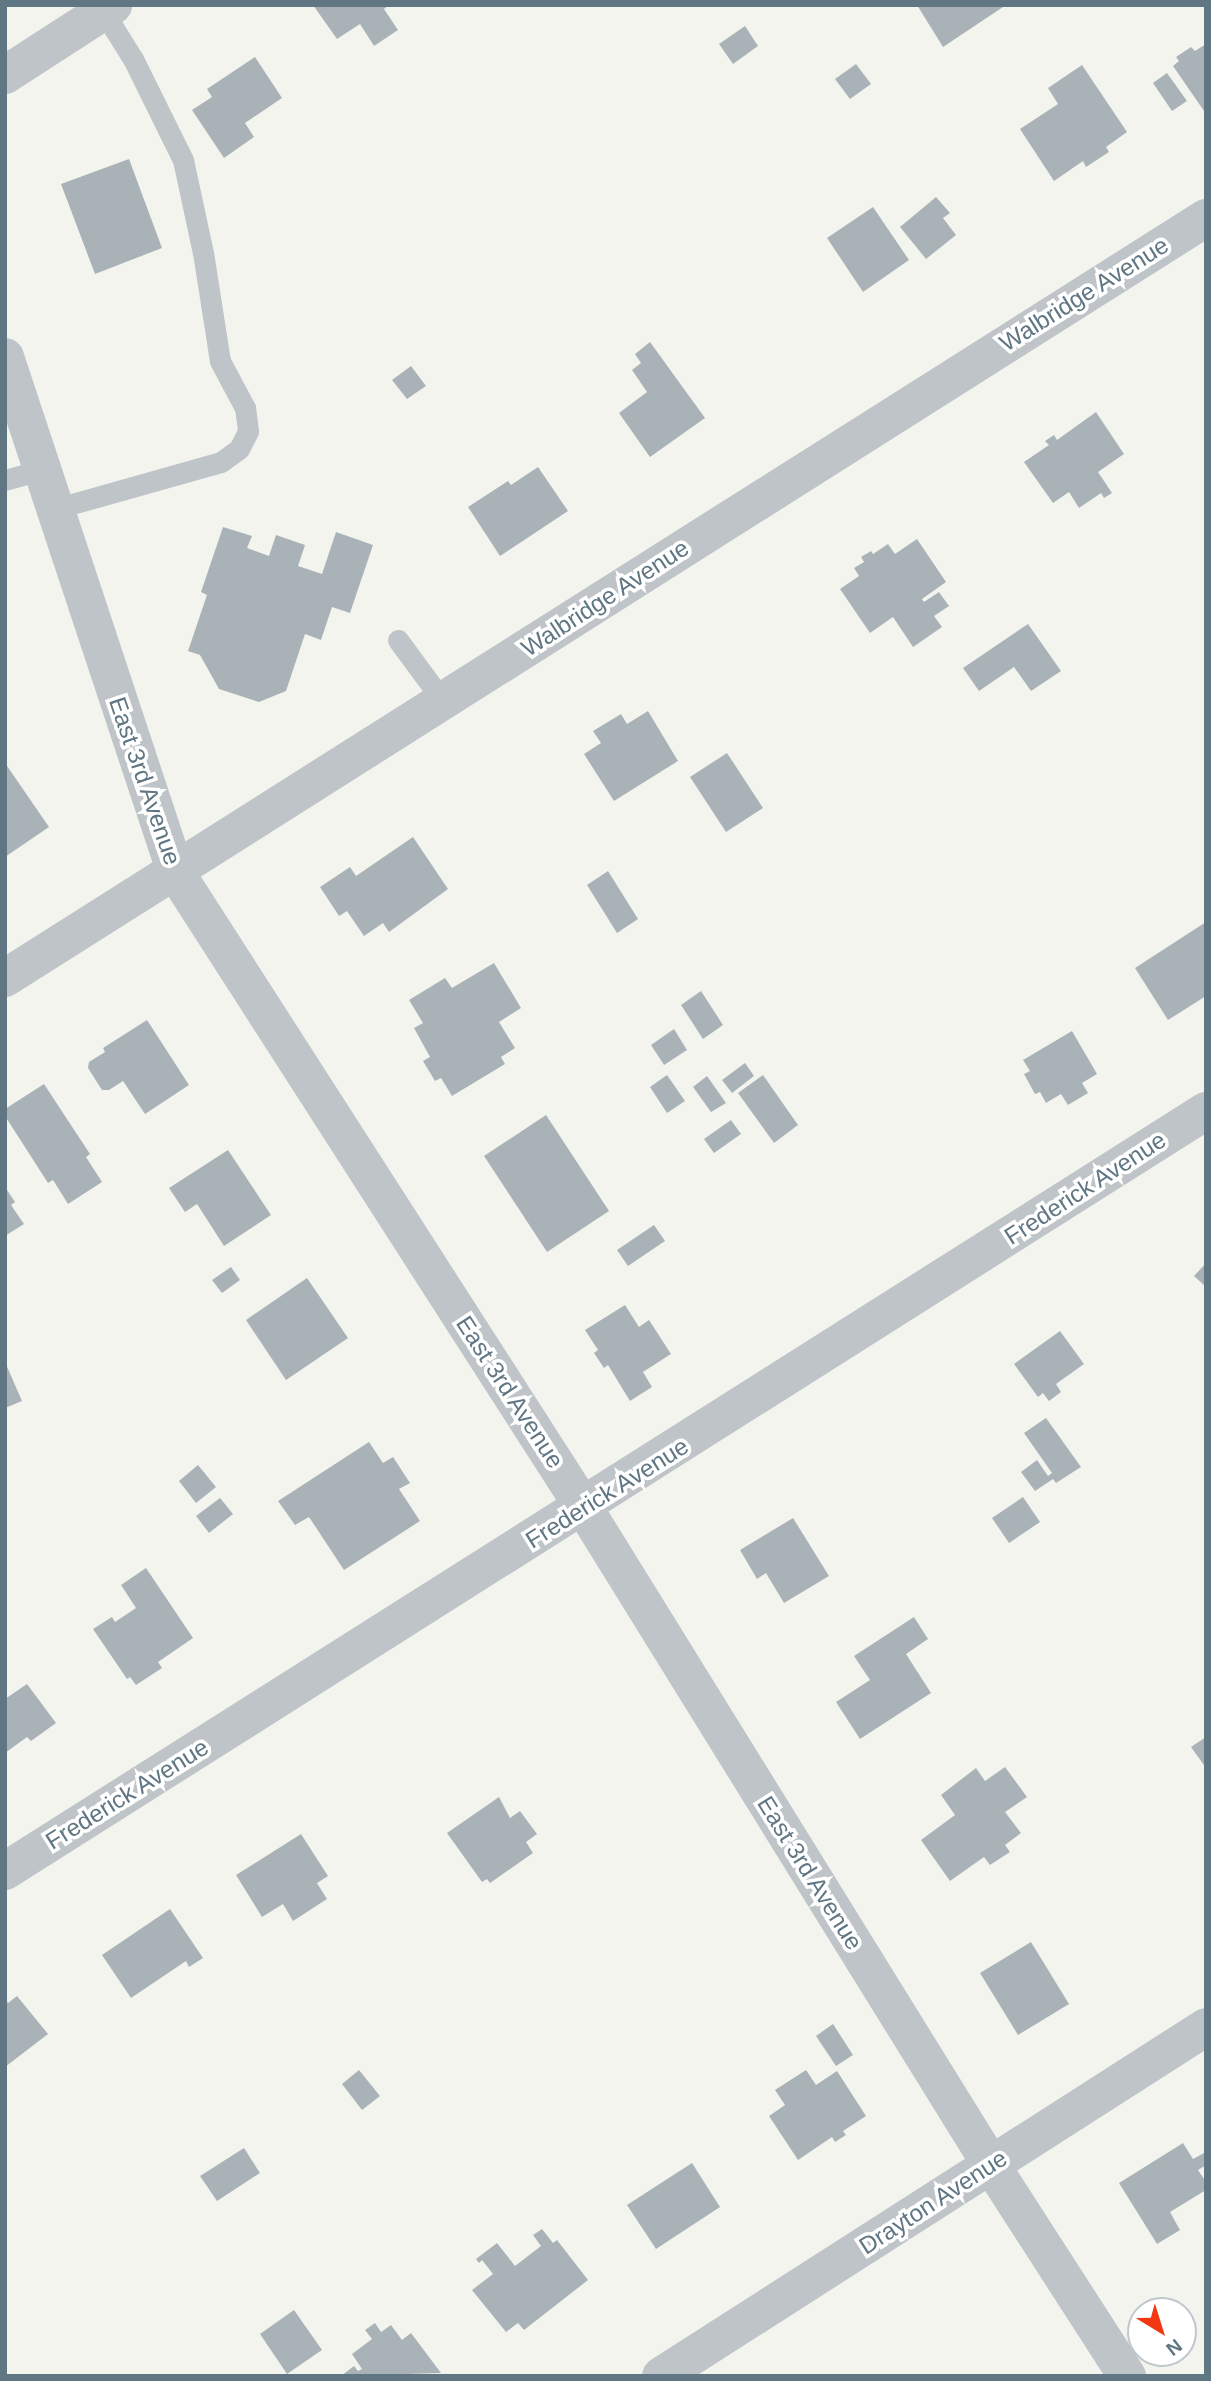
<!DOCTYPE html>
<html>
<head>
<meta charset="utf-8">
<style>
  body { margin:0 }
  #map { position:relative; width:1211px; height:2381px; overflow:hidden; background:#f4f4ef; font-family:Helvetica,sans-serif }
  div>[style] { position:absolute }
  .building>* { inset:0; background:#a9b3b7 }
  .service>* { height:21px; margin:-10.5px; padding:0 10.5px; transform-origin:10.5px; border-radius:10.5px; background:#bec4c7 }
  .minor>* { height:38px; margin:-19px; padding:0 19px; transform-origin:19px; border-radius:19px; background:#bec4c7 }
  span { translate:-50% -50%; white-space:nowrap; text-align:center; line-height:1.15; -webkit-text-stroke:7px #fff; paint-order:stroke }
  .street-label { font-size:24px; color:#607683 }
  .frame { position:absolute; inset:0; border:7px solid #607683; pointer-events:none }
  .north { position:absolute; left:1127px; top:2297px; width:70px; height:70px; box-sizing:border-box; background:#fff; border:2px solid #bfc8cd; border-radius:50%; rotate:142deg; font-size:19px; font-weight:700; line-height:28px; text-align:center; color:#607683 }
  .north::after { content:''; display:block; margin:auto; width:24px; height:32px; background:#f13812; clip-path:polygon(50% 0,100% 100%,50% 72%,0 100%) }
</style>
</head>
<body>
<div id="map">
  <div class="building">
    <div style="clip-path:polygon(313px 5px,389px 5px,384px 9px,398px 30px,374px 46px,360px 24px,337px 39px)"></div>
    <div style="clip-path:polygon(917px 5px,1006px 5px,943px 47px)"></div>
    <div style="clip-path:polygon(745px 26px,758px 46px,733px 64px,719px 44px)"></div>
    <div style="clip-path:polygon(1206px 44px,1206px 109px,1204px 111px,1173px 66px,1179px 61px,1176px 57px,1191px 47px,1195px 51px)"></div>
    <div style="clip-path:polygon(255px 57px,282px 98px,245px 123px,254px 137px,224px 158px,192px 110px,212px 97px,207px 89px)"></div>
    <div style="clip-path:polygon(856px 64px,871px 84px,850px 99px,835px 79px)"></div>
    <div style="clip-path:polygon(1082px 65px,1127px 132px,1106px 147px,1109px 152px,1086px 167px,1083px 161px,1054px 181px,1020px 129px,1058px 104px,1048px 88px)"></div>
    <div style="clip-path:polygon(1167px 73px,1187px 101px,1172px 111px,1153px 83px)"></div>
    <div style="clip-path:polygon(129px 159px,162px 248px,95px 274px,61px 184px)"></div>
    <div style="clip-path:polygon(936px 197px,950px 213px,943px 218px,956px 235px,926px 259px,900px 227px)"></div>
    <div style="clip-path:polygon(873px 207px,909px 260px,863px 292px,827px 238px)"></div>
    <div style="clip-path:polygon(650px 342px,705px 418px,650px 457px,619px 413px,647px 392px,632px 370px,641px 363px,635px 354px)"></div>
    <div style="clip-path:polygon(411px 366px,426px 386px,407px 399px,392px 380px)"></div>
    <div style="clip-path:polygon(1096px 412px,1124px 454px,1098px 472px,1112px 493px,1104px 498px,1101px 493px,1079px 508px,1069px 492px,1053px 503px,1024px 462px,1049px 445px,1045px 441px,1054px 435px,1057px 440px)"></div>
    <div style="clip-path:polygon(538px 467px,568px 511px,500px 556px,468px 507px,508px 481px,511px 485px)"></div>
    <div style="clip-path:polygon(223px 527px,252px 536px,247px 548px,269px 556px,276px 535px,305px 545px,298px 566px,322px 574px,336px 532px,373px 545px,350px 613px,332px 607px,321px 640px,305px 634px,286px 691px,259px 702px,219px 689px,200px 655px,188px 651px,207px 595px,201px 592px)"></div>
    <div style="clip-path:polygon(917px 539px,946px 582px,922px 599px,924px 602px,939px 592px,949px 606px,934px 616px,942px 627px,913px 647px,893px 617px,870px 633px,840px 589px,859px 576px,854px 568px,864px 562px,861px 557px,871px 551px,873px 554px,888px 544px,895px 554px)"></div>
    <div style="clip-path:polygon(1028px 624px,1061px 671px,1031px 691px,1014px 667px,979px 691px,963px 668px)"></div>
    <div style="clip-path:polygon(648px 711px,678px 761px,614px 801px,584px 754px,601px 743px,593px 731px,621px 714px,627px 724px)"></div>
    <div style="clip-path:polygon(727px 753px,763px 808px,726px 832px,690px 777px)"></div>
    <div style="clip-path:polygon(5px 763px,49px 827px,5px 857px)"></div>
    <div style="clip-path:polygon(413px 837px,448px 889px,389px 932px,383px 923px,364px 936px,347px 911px,339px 916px,320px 887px,350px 867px,356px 876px)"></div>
    <div style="clip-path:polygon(608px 871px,638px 919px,617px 933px,587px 885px)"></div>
    <div style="clip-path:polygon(1206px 922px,1206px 996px,1168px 1020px,1135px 968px)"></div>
    <div style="clip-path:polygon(494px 963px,521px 1008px,499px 1022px,515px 1048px,501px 1057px,505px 1064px,452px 1096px,441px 1078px,435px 1081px,423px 1061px,430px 1057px,414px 1028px,423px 1023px,409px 1000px,445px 978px,452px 988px)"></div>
    <div style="clip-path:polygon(701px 991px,723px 1025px,703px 1039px,681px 1005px)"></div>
    <div style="clip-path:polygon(147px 1020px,189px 1085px,145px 1114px,123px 1081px,109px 1090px,102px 1090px,88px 1068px,89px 1062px,105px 1052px,103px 1048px)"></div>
    <div style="clip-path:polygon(674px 1029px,687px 1050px,664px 1065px,651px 1045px)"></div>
    <div style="clip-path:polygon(1072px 1031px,1097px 1074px,1082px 1083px,1088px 1093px,1068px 1105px,1061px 1094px,1046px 1103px,1040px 1092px,1035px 1094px,1024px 1074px,1030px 1071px,1023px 1060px)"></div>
    <div style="clip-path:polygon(745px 1063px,754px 1076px,732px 1093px,722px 1080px)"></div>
    <div style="clip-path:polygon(667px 1075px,685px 1101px,667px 1113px,650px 1087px)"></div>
    <div style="clip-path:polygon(763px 1075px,798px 1125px,774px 1143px,738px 1093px)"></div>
    <div style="clip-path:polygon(707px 1076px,726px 1103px,711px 1112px,693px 1087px)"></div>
    <div style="clip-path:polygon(44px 1084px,90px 1154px,86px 1157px,102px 1182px,68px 1204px,53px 1180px,48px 1183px,5px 1116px,5px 1109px)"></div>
    <div style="clip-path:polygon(546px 1115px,609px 1211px,547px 1252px,484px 1156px)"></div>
    <div style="clip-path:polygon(731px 1120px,741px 1134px,714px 1153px,704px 1139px)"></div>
    <div style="clip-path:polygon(228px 1150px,271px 1215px,224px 1246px,197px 1204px,185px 1212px,169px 1188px)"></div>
    <div style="clip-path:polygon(5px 1187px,15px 1202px,11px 1205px,24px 1224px,5px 1236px)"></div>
    <div style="clip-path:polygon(654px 1225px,665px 1241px,628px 1266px,617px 1250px)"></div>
    <div style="clip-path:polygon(1206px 1263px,1206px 1287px,1194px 1276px)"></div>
    <div style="clip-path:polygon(231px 1267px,240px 1280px,222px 1293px,212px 1280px)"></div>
    <div style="clip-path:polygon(307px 1278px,348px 1338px,286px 1380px,246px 1320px)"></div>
    <div style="clip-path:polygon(625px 1305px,639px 1327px,649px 1320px,671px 1354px,643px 1372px,652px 1387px,630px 1401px,608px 1365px,604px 1368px,594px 1353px,598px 1350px,585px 1330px)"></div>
    <div style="clip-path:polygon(1060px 1331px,1084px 1364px,1056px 1384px,1061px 1392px,1049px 1401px,1043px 1393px,1038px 1397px,1014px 1364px)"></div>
    <div style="clip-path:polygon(5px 1362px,22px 1401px,5px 1408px)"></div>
    <div style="clip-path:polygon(1046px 1418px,1081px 1467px,1056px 1483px,1053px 1479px,1035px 1491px,1021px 1472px,1037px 1460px,1048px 1476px,1052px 1473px,1024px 1433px)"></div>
    <div style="clip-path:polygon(369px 1442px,383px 1463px,393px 1457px,410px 1483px,399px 1489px,420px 1521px,344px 1570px,309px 1517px,295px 1525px,278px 1501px)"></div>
    <div style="clip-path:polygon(198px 1465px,216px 1487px,196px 1503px,179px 1481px)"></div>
    <div style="clip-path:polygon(1023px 1497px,1040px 1522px,1009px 1543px,992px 1518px)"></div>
    <div style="clip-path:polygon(220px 1498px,233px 1514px,209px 1533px,196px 1516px)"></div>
    <div style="clip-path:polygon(793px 1518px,829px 1576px,784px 1603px,766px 1573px,757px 1579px,740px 1550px)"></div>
    <div style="clip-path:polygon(146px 1568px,193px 1638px,158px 1662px,162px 1668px,136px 1685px,130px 1677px,127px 1679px,93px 1629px,112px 1617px,115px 1622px,136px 1608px,121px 1585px)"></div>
    <div style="clip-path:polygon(914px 1617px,928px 1639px,906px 1654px,931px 1693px,860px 1739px,836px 1702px,870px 1680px,854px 1656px)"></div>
    <div style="clip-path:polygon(27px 1684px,56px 1723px,31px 1741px,27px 1737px,5px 1753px,5px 1699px)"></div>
    <div style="clip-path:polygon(1206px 1737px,1206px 1768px,1191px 1747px)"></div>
    <div style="clip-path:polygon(1005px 1767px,1027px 1797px,1005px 1812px,1021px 1833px,1005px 1845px,1010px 1852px,990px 1865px,984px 1857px,950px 1881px,921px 1840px,955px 1815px,941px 1795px,976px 1768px,985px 1781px)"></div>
    <div style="clip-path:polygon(499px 1797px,510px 1818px,520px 1811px,537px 1834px,526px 1842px,533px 1853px,490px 1883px,487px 1879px,482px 1882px,447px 1833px)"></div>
    <div style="clip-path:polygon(301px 1834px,328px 1876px,317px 1883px,327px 1899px,293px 1921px,283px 1904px,262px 1917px,236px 1875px)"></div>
    <div style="clip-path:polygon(170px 1909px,203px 1958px,189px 1967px,186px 1961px,131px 1998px,102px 1955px)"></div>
    <div style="clip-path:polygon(1031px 1942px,1069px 2004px,1018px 2035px,980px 1973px)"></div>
    <div style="clip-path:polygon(17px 1996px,48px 2034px,5px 2067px,5px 1999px,8px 2003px)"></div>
    <div style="clip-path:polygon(833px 2024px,853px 2055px,836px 2066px,816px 2036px)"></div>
    <div style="clip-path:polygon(359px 2070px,380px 2096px,362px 2110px,342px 2084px)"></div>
    <div style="clip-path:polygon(806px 2070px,816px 2085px,837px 2071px,866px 2116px,843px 2131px,846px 2135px,835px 2142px,832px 2137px,798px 2160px,769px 2116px,785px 2105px,775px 2090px)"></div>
    <div style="clip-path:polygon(1183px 2143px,1193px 2159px,1204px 2153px,1206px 2155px,1206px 2165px,1198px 2170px,1206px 2182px,1206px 2190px,1170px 2212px,1180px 2230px,1157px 2244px,1119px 2183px)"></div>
    <div style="clip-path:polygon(244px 2148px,260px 2173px,217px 2201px,200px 2176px)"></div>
    <div style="clip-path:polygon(692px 2163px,720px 2207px,656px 2249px,627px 2205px)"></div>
    <div style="clip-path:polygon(542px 2229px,553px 2243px,557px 2240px,588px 2280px,524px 2330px,518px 2323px,506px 2332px,472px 2290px,493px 2274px,482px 2260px,479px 2263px,476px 2259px,497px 2243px,515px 2266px,541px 2246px,533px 2235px)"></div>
    <div style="clip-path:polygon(294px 2310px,322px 2350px,287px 2374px,260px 2334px)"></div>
    <div style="clip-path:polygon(375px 2323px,381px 2332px,391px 2325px,402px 2340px,411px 2333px,441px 2373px,341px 2376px,354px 2366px,358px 2371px,362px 2369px,352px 2354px,372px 2339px,365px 2330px)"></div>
  </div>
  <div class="service">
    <div style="left:5px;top:480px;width:37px;rotate:-16deg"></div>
    <div style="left:54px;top:509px;width:173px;rotate:-15.7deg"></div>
    <div style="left:221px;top:462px;width:22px;rotate:-36deg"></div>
    <div style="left:239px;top:449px;width:20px;rotate:-63deg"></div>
    <div style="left:248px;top:431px;width:23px;rotate:-97deg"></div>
    <div style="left:245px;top:408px;width:53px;rotate:-118deg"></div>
    <div style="left:220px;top:361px;width:109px;rotate:-98.9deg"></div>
    <div style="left:203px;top:253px;width:95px;rotate:-102.1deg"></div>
    <div style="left:183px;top:160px;width:113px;rotate:-116.3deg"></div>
    <div style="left:133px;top:59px;width:57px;rotate:-122deg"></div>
    <div style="left:398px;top:640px;width:76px;rotate:53.6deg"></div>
  </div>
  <div class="minor">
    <div style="left:5px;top:75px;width:129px;rotate:-32.9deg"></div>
    <div style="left:5px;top:357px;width:544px;rotate:71.67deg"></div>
    <div style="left:176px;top:873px;width:755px;rotate:57.28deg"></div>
    <div style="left:584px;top:1508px;width:773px;rotate:58.22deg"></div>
    <div style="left:991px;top:2165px;width:251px;rotate:57.2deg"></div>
    <div style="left:5px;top:978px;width:1421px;rotate:-32.33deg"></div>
    <div style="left:5px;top:1871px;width:1421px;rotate:-32.33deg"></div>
    <div style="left:661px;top:2376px;width:647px;rotate:-32.63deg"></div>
  </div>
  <div class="street-label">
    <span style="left:1084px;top:294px;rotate:-32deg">Walbridge Avenue</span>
    <span style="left:605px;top:598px;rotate:-33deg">Walbridge Avenue</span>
    <span style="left:145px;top:781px;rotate:71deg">East 3rd Avenue</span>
    <span style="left:1085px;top:1188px;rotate:-33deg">Frederick Avenue</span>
    <span style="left:510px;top:1392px;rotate:57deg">East 3rd Avenue</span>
    <span style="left:607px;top:1493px;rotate:-32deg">Frederick Avenue</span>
    <span style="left:127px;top:1794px;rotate:-32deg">Frederick Avenue</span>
    <span style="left:810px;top:1873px;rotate:58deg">East 3rd Avenue</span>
    <span style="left:933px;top:2202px;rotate:-33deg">Drayton Avenue</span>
  </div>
  <div class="frame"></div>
  <div class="north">N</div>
</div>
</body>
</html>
